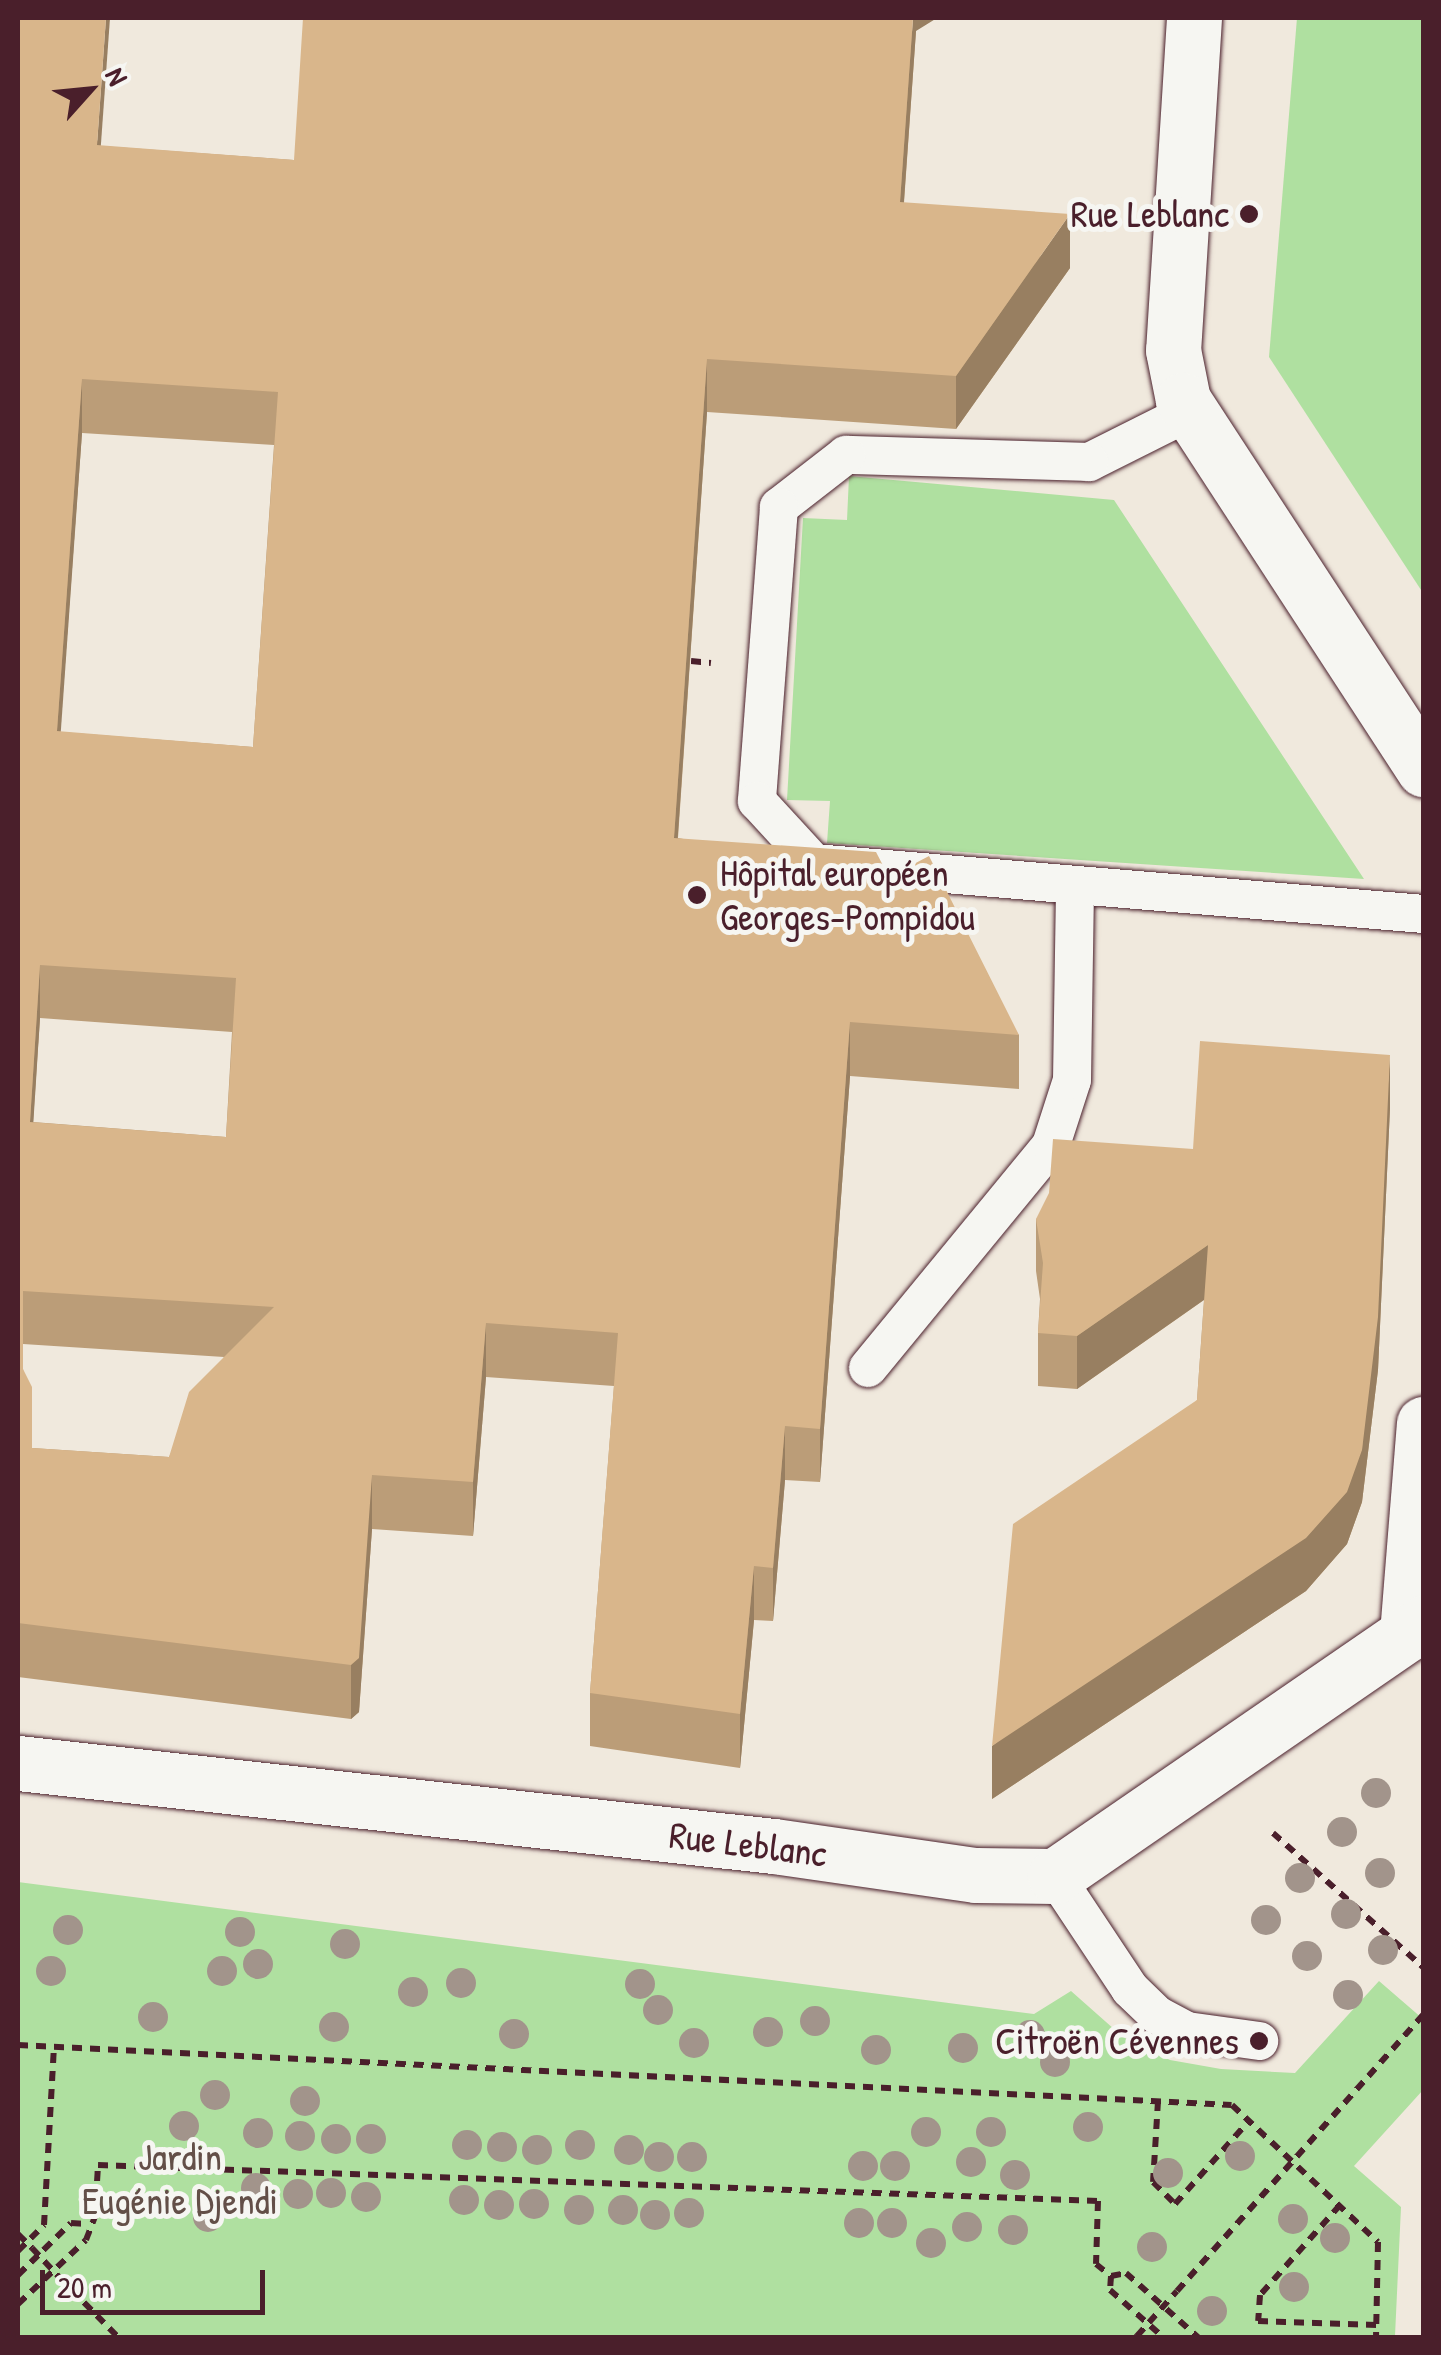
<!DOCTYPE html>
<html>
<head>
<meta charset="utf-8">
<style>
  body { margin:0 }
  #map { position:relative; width:1441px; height:2355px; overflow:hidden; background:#f0e9dd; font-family:"Patrick Hand",sans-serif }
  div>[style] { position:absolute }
  .green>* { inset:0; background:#afe0a0 }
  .path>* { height:6px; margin-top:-3px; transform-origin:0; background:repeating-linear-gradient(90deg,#4a1f2b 0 10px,transparent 0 18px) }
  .roads { filter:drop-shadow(0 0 2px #4a1f2b) drop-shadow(0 0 2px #4a1f2b) }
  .lane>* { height:38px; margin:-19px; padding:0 19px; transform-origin:19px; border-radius:19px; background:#f6f6f2 }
  .street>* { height:55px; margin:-27.5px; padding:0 27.5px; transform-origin:27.5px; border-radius:27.5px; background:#f6f6f2 }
  .path-bridge>* { height:6px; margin-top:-3px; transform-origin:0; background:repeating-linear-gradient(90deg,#4a1f2b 0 10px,transparent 0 18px) }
  .trees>* { width:30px; height:30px; margin:-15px; border-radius:50%; background:#a2948b }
  .wall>* { inset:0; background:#bb9d78 }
  .shaded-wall>* { inset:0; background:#987f61 }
  .building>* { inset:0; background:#d9b68b }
  .dots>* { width:28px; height:28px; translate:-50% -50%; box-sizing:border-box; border:5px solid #f6f6f2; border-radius:50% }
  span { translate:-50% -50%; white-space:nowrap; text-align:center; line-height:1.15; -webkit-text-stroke:10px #f6f6f2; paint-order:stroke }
  .poi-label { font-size:38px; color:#4a1f2b }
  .right { translate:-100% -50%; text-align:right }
  .left { translate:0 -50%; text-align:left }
  .street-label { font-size:38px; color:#4a1f2b }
  .park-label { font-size:38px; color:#634f48 }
  .frame { position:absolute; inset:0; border:20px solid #4a1f2b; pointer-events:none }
  .north { position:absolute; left:40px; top:40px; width:100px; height:100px; -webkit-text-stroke:8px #f6f6f2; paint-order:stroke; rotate:63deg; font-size:28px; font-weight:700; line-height:40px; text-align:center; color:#4a1f2b }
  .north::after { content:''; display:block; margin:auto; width:35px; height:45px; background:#4a1f2b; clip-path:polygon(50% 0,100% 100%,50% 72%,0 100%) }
  .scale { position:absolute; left:40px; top:2270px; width:225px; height:45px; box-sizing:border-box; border:5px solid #4a1f2b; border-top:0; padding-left:12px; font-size:30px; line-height:35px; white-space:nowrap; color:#4a1f2b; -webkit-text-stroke:8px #f6f6f2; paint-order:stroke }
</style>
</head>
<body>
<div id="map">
  <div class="green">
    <div style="clip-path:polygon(1297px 18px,1423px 18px,1423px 593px,1269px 357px)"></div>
    <div style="clip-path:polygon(849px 476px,1114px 500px,1364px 879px,827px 843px,830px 801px,787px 800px,803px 518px,847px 520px)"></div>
    <div style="clip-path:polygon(18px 1882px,1034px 2014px,1071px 1991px,1123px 2037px,1170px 2060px,1221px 2069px,1295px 2073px,1379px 1981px,1423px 2019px,1423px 2090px,1354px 2166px,1401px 2207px,1395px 2336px,1408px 2337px,18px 2337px)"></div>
  </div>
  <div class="path">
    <div style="left:691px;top:661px;width:20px;rotate:6deg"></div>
    <div style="left:1273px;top:1833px;width:203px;rotate:41.8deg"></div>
    <div style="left:18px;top:2045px;width:1215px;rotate:2.83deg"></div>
    <div style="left:1232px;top:2105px;width:200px;rotate:43.2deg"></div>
    <div style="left:1378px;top:2242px;width:96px;rotate:91.2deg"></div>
    <div style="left:1158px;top:2101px;width:81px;rotate:93.5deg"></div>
    <div style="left:1153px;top:2182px;width:31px;rotate:45deg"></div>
    <div style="left:1175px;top:2204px;width:110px;rotate:-48.3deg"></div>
    <div style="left:1340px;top:2205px;width:120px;rotate:131.6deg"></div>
    <div style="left:1260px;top:2295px;width:26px;rotate:94deg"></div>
    <div style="left:1258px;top:2321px;width:119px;rotate:1.9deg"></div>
    <div style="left:18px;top:2234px;width:20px;rotate:45deg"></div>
    <div style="left:18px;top:2251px;width:37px;rotate:-45deg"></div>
    <div style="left:44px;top:2225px;width:178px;rotate:-86.8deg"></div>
    <div style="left:18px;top:2275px;width:74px;rotate:-44.5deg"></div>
    <div style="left:71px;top:2223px;width:16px;rotate:4deg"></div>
    <div style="left:1111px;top:2276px;width:15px;rotate:-11deg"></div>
    <div style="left:1126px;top:2273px;width:98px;rotate:41.7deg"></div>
    <div style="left:59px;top:2277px;width:86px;rotate:45.5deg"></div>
    <div style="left:1177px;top:2291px;width:371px;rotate:-48.3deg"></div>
    <div style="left:18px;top:2304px;width:93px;rotate:-43.3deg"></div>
    <div style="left:86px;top:2240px;width:25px;rotate:-69deg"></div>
    <div style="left:95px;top:2217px;width:52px;rotate:-86.7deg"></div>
    <div style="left:98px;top:2165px;width:1001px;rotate:2.06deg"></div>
    <div style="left:1098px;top:2201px;width:63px;rotate:91.8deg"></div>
    <div style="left:1096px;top:2264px;width:19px;rotate:39deg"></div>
    <div style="left:1111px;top:2276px;width:14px;rotate:94deg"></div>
    <div style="left:1110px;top:2290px;width:72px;rotate:41.6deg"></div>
    <div style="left:1135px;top:2338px;width:3px;rotate:-45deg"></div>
  </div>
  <div class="roads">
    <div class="lane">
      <div style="left:1189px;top:412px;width:112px;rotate:153.4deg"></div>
      <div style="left:1089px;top:462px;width:243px;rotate:-178.3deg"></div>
      <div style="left:846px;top:455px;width:85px;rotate:142.2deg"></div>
      <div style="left:779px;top:507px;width:295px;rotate:94.3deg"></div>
      <div style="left:757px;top:801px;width:84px;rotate:47.4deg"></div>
      <div style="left:814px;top:863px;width:612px;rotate:4.78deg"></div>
      <div style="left:868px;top:1368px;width:288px;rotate:-50.6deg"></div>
      <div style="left:1051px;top:1145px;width:68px;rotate:-72.1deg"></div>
      <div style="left:1072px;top:1080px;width:194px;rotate:-89.1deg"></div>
      <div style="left:1055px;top:1876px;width:136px;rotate:56.4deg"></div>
      <div style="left:1130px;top:1989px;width:37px;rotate:44deg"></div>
      <div style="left:1157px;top:2015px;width:34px;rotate:28deg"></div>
      <div style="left:1187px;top:2031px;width:73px;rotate:7.9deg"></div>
    </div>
    <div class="street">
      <div style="left:1194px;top:18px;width:333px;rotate:93.6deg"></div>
      <div style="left:1173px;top:350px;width:51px;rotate:78.7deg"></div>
      <div style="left:1183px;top:400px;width:441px;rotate:56.9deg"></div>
      <div style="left:1407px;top:1634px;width:211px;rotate:-85.4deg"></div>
      <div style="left:18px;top:1763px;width:761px;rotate:6.27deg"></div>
      <div style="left:774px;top:1846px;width:204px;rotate:8.2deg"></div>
      <div style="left:976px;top:1875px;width:79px;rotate:0.7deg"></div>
      <div style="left:1055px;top:1876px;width:448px;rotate:-34.5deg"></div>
    </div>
  </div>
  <div class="path-bridge">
    <div style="left:32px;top:2248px;width:40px;rotate:47deg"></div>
    <div style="left:1137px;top:2336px;width:60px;rotate:-48.4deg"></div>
  </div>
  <div class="trees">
    <div style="left:1376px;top:1793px"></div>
    <div style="left:1342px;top:1832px"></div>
    <div style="left:1380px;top:1873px"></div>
    <div style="left:1300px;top:1878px"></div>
    <div style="left:1346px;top:1914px"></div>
    <div style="left:1266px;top:1920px"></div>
    <div style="left:68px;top:1930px"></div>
    <div style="left:240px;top:1932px"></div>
    <div style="left:345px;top:1944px"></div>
    <div style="left:1383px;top:1950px"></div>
    <div style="left:1307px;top:1956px"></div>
    <div style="left:258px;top:1964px"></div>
    <div style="left:51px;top:1971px"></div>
    <div style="left:222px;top:1971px"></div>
    <div style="left:461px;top:1983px"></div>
    <div style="left:640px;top:1984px"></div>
    <div style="left:413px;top:1992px"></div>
    <div style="left:1348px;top:1995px"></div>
    <div style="left:658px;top:2010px"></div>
    <div style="left:153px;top:2017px"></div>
    <div style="left:815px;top:2021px"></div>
    <div style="left:334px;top:2027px"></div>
    <div style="left:768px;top:2032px"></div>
    <div style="left:514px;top:2034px"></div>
    <div style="left:1030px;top:2035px"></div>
    <div style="left:694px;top:2043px"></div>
    <div style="left:963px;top:2048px"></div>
    <div style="left:876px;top:2050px"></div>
    <div style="left:1055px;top:2062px"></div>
    <div style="left:215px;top:2095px"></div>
    <div style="left:305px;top:2101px"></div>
    <div style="left:184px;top:2126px"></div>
    <div style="left:1088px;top:2127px"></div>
    <div style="left:926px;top:2132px"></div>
    <div style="left:991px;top:2132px"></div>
    <div style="left:258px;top:2133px"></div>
    <div style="left:300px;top:2136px"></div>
    <div style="left:336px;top:2139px"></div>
    <div style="left:371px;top:2139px"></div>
    <div style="left:467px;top:2145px"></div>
    <div style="left:580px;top:2145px"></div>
    <div style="left:502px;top:2147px"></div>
    <div style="left:537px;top:2150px"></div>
    <div style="left:629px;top:2150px"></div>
    <div style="left:1240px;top:2156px"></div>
    <div style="left:659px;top:2157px"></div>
    <div style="left:692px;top:2157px"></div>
    <div style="left:971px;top:2162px"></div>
    <div style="left:863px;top:2166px"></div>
    <div style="left:895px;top:2166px"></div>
    <div style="left:1168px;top:2173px"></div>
    <div style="left:1015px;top:2175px"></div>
    <div style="left:256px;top:2188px"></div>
    <div style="left:331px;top:2193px"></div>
    <div style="left:298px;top:2194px"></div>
    <div style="left:366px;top:2197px"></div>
    <div style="left:464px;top:2200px"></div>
    <div style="left:534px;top:2204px"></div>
    <div style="left:499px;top:2205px"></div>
    <div style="left:579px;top:2210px"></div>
    <div style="left:623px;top:2210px"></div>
    <div style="left:689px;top:2213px"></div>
    <div style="left:655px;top:2215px"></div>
    <div style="left:208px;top:2217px"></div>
    <div style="left:1293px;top:2219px"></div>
    <div style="left:859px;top:2223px"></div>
    <div style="left:892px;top:2223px"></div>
    <div style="left:967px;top:2227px"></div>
    <div style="left:1013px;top:2230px"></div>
    <div style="left:1335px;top:2238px"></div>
    <div style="left:931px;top:2243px"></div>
    <div style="left:1152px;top:2247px"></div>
    <div style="left:1294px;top:2287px"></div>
    <div style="left:1212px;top:2311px"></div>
  </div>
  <div class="wall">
    <div style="clip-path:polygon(evenodd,18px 18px,101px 146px,294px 160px,916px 31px,904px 203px,1070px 268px,956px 429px,707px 412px,678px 838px,889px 877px,1019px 1035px,1019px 1089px,850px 1076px,820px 1482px,785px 1480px,773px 1621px,754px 1620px,740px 1768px,590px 1746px,590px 1693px,614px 1386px,486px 1377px,473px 1536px,372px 1529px,359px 1712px,351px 1719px,18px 1677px,18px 18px,82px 433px,274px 445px,253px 747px,60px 732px,82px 433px,18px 18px,40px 1018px,232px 1032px,226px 1137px,33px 1122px,40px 1018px,18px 18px,23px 1344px,224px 1357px,169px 1457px,32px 1448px,23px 1369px,23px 1344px)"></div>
    <div style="clip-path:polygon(1390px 1108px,1378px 1370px,1362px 1502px,1347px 1544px,1306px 1591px,992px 1799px,1197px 1400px,1204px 1300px,1077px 1389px,1038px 1386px,1038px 1333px,1040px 1299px,1036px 1271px,1036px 1219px,1193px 1149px)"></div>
  </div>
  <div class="shaded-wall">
    <div style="clip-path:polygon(106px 18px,110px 18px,97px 199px,97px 145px)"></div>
    <div style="clip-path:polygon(913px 18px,937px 18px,916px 31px,900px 256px,900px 202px)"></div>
    <div style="clip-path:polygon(1070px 214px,1070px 268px,956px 429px,956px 376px)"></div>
    <div style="clip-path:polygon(707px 359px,707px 412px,674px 891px,674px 838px)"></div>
    <div style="clip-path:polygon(82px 379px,82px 433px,57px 785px,57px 731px)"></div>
    <div style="clip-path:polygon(40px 965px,40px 1018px,30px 1175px,30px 1122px)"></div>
    <div style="clip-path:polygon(850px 1022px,850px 1076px,820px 1482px,820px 1429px)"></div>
    <div style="clip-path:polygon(1390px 1055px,1390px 1108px,1378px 1370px,1362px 1502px,1347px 1544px,1306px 1591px,992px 1799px,992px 1746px,1362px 1450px)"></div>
    <div style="clip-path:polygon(1208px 1245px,1208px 1297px,1077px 1389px,1077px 1336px)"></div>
    <div style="clip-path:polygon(486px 1323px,486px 1377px,473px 1536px,473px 1482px)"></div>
    <div style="clip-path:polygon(785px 1426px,785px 1480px,773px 1621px,773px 1568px)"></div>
    <div style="clip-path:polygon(372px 1475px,372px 1529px,359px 1712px,351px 1719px,351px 1665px)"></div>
    <div style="clip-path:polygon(754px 1566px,754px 1620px,740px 1768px,740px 1714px)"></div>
  </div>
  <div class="building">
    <div style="clip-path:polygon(evenodd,18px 18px,106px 18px,97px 145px,294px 160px,303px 18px,913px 18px,900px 202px,1070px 214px,956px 376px,707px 359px,674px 838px,876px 852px,889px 877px,929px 856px,1019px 1035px,850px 1022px,820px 1429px,785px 1426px,773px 1568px,754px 1566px,740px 1714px,590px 1693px,618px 1333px,486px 1323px,473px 1482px,372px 1475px,359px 1658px,351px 1665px,18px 1623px,18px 18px,82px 379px,278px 392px,253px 747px,57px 731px,82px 379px,18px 18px,40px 965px,236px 978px,226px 1137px,30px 1122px,40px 965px,18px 18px,23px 1291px,274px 1307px,189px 1392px,169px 1457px,32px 1448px,32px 1387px,23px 1369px,23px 1291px)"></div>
    <div style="clip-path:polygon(1200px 1041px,1390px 1055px,1378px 1317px,1362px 1450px,1347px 1492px,1306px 1538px,992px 1746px,1013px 1524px,1197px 1400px,1208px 1245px,1077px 1336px,1038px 1333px,1043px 1263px,1036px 1219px,1049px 1193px,1053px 1139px,1193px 1149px)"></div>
  </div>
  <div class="dots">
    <div style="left:1249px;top:214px;background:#4a1f2b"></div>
    <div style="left:697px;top:895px;background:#4a1f2b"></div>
    <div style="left:1259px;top:2041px;background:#4a1f2b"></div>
  </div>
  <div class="poi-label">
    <span class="right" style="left:1229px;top:214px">Rue Leblanc</span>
    <span class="left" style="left:720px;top:895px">Hôpital européen<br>Georges-Pompidou</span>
    <span class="right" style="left:1239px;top:2041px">Citroën Cévennes</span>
  </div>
  <div class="street-label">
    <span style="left:748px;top:1844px;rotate:7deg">Rue Leblanc</span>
  </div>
  <div class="park-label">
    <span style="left:180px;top:2179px">Jardin<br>Eugénie Djendi</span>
  </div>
  <div class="frame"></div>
  <div class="north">N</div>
  <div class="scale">20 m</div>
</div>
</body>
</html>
